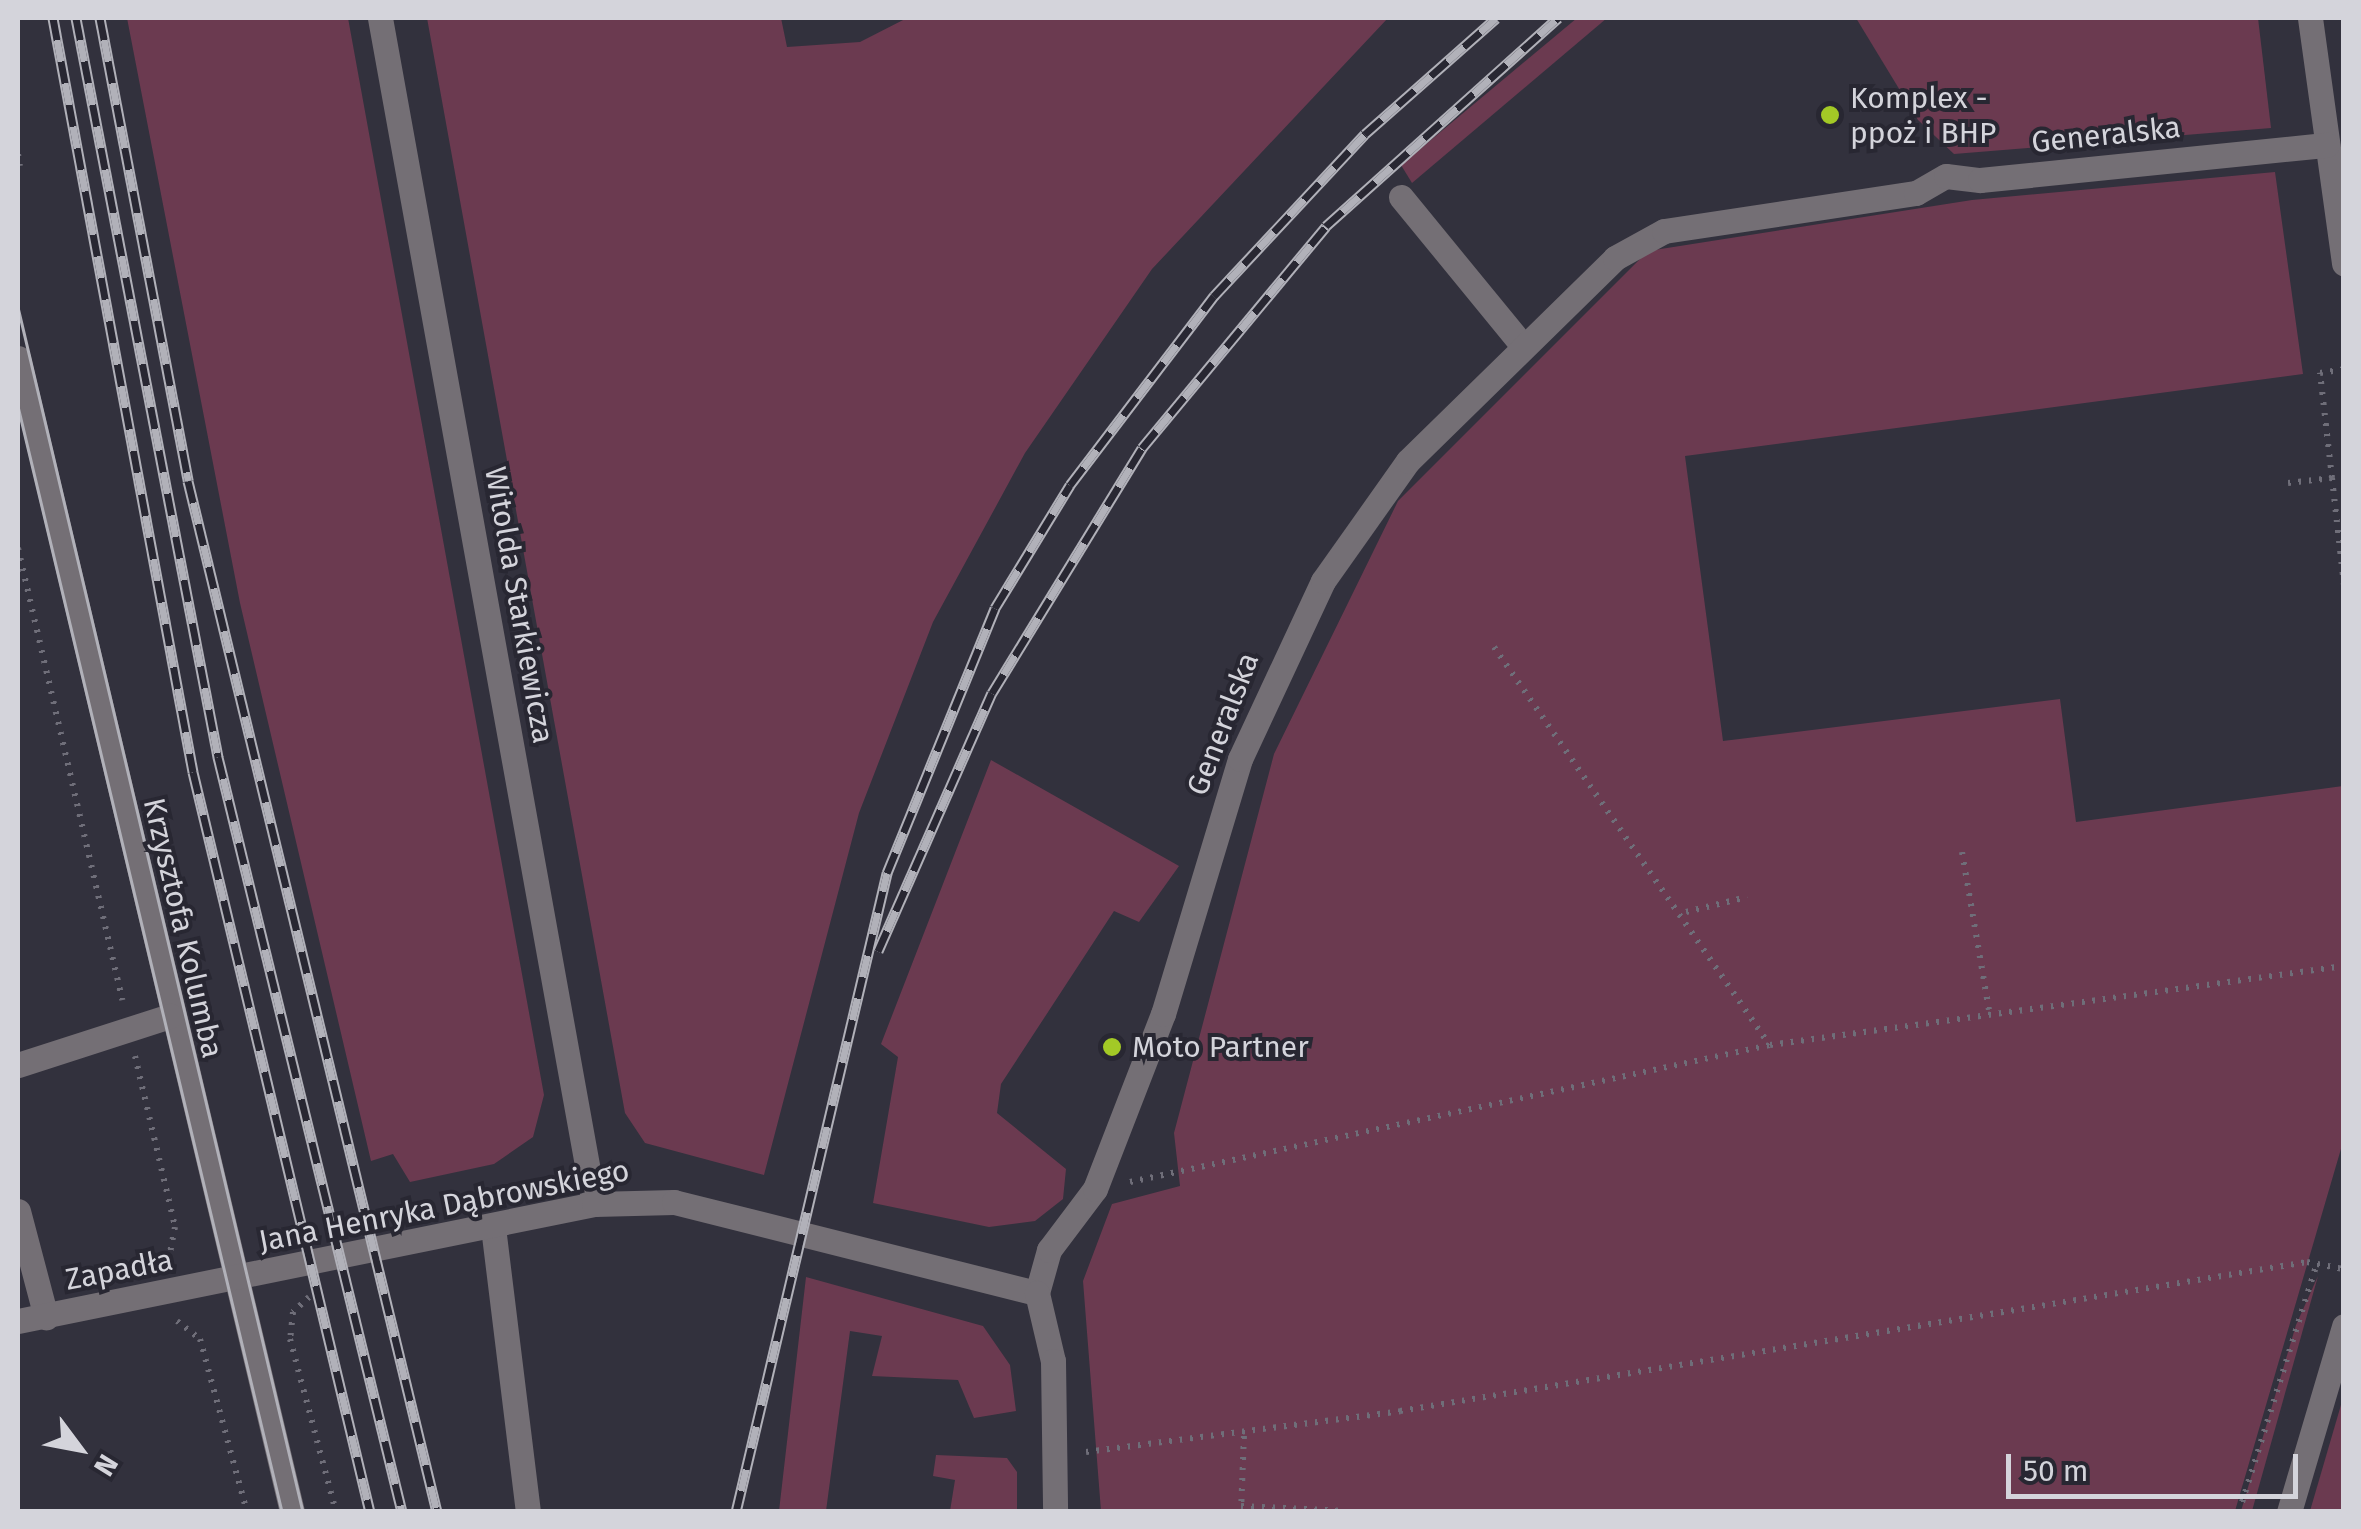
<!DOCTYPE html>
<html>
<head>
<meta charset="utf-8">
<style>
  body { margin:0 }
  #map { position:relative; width:2361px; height:1529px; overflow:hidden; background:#32313d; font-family:"Fira Sans",sans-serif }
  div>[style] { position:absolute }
  .green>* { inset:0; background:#6b3a50 }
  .path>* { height:6px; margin-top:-3px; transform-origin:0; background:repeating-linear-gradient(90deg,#6f6e79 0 2.5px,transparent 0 10.5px) }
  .minor>* { height:25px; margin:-12.5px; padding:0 12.5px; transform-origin:12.5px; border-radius:12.5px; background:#746f75 }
  .tram>* { height:2.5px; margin:-1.25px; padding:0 1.25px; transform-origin:1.25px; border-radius:1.25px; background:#b1b1b9 }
  .rail>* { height:11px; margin-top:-5.5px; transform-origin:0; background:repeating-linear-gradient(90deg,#282732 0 22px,#b1b1b9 0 44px); box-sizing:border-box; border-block:2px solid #b1b1b9 }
  .dots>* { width:28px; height:28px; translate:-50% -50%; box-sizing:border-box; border:5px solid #282732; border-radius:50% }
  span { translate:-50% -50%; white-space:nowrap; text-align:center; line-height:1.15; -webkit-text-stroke:8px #282732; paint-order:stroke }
  .poi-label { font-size:30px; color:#d4d4db }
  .left { translate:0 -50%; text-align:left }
  .street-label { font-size:30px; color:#d4d4db }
  .frame { position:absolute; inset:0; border:20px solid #d4d4db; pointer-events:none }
  .north { position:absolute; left:30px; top:1399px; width:100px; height:100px; -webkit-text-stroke:8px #282732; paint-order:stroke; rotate:122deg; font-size:28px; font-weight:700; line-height:40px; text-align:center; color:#d4d4db }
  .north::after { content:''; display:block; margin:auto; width:35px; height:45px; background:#d4d4db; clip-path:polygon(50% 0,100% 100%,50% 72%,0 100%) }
  .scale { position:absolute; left:2006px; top:1454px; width:292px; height:45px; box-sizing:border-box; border:5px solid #d4d4db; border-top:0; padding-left:12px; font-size:30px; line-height:35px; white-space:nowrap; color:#d4d4db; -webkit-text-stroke:8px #282732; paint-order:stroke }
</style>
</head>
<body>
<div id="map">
  <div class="green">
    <div style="clip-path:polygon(127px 18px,348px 18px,544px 1095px,533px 1137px,494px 1164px,410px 1182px,393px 1154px,371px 1161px,240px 603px)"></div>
    <div style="clip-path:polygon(427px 18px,781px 18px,787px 47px,860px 42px,907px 18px,1388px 18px,1152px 269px,1025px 453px,933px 622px,859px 813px,764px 1175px,645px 1143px,625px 1113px)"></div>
    <div style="clip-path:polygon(1577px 18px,1607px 18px,1412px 183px,1401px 165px)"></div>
    <div style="clip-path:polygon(1856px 18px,2258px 18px,2271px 128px,1954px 154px,1918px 120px)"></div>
    <div style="clip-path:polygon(2275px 172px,2303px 374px,1685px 456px,1723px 741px,2060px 699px,2076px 822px,2343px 786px,2343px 1142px,2235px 1511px,1101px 1511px,1083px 1281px,1112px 1204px,1180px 1186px,1174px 1133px,1274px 754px,1398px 501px,1648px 251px,1972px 200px)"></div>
    <div style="clip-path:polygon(991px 760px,1179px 866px,1139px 922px,1114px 911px,1001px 1084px,997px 1113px,1066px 1169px,1063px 1199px,1035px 1221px,989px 1227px,873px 1203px,898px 1057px,881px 1044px)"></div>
    <div style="clip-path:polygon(2318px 1276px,2252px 1511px,2241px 1511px,2296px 1325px)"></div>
    <div style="clip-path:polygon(806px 1277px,983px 1326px,1010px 1365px,1016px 1411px,974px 1418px,958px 1380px,872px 1376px,882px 1336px,850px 1331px,826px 1511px,779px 1511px)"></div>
    <div style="clip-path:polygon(2343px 1398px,2343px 1511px,2310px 1511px)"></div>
    <div style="clip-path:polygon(936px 1455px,1007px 1458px,1017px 1472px,1017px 1511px,950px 1511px,955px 1480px,933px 1476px)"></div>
  </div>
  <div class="path">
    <div style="left:18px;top:154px;width:12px;rotate:81deg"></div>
    <div style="left:2332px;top:478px;width:106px;rotate:-96.5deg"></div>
    <div style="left:2320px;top:373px;width:24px;rotate:-9deg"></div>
    <div style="left:2288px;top:483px;width:44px;rotate:-6.5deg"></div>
    <div style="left:2332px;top:478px;width:108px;rotate:83.6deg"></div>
    <div style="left:18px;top:548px;width:464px;rotate:77deg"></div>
    <div style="left:1494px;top:647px;width:484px;rotate:55.3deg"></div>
    <div style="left:1962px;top:852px;width:160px;rotate:80.3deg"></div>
    <div style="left:1686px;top:912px;width:63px;rotate:-13.8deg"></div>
    <div style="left:135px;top:1056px;width:176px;rotate:76.8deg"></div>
    <div style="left:175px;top:1227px;width:32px;rotate:101deg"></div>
    <div style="left:1130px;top:1182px;width:654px;rotate:-12.08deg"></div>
    <div style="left:1770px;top:1045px;width:579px;rotate:-7.84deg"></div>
    <div style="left:309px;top:1297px;width:22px;rotate:137deg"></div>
    <div style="left:293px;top:1312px;width:27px;rotate:96deg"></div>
    <div style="left:290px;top:1339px;width:179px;rotate:75.1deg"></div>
    <div style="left:177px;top:1321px;width:29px;rotate:38deg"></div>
    <div style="left:200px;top:1339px;width:179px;rotate:74.8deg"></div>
    <div style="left:1086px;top:1452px;width:317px;rotate:-7.4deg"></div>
    <div style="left:1400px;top:1411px;width:919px;rotate:-9.33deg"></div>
    <div style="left:2307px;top:1262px;width:38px;rotate:11deg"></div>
    <div style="left:1241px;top:1506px;width:105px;rotate:2.7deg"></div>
    <div style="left:1241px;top:1512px;width:79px;rotate:-87.8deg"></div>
    <div style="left:2239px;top:1512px;width:258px;rotate:-72.6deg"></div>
  </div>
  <div class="minor">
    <div style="left:380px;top:18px;width:1205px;rotate:79.77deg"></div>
    <div style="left:2310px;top:18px;width:248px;rotate:82.1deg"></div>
    <div style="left:1401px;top:197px;width:193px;rotate:50.7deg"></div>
    <div style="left:18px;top:358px;width:1186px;rotate:76.64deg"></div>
    <div style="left:18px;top:1065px;width:160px;rotate:-17.9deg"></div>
    <div style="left:18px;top:1211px;width:110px;rotate:75.2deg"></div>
    <div style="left:493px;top:1227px;width:287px;rotate:83deg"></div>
    <div style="left:1037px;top:1293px;width:45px;rotate:-74.4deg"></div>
    <div style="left:1049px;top:1250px;width:76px;rotate:-53deg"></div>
    <div style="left:1095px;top:1189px;width:188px;rotate:-68.8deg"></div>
    <div style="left:1163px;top:1014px;width:266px;rotate:-73.2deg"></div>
    <div style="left:1240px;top:759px;width:196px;rotate:-65deg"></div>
    <div style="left:1323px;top:581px;width:147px;rotate:-54.7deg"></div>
    <div style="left:1408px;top:461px;width:290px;rotate:-44.4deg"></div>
    <div style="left:1615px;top:258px;width:56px;rotate:-28.9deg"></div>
    <div style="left:1664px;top:231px;width:255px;rotate:-8.6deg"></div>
    <div style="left:1916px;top:193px;width:34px;rotate:-30deg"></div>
    <div style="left:1946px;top:176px;width:34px;rotate:7deg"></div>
    <div style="left:1980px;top:180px;width:349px;rotate:-5.8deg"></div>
    <div style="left:18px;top:1321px;width:588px;rotate:-11.48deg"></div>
    <div style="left:594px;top:1204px;width:80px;rotate:-1.4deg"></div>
    <div style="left:674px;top:1202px;width:374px;rotate:14.1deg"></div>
    <div style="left:1037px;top:1293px;width:70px;rotate:76.8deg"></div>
    <div style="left:1053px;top:1361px;width:151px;rotate:89.2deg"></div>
    <div style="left:2289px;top:1512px;width:194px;rotate:-73.5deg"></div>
  </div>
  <div class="tram">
    <div style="left:18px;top:307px;width:1238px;rotate:76.69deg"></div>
    <div style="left:18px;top:406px;width:1137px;rotate:76.57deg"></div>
  </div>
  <div class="rail">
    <div style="left:53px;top:18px;width:767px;rotate:79.48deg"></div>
    <div style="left:193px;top:772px;width:761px;rotate:76.55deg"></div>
    <div style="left:76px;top:18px;width:753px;rotate:79.12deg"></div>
    <div style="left:218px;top:757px;width:777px;rotate:76.3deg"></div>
    <div style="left:100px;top:18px;width:471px;rotate:79.2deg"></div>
    <div style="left:188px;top:481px;width:1061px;rotate:76.42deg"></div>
    <div style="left:878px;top:951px;width:282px;rotate:-66.2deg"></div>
    <div style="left:992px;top:693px;width:287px;rotate:-58.5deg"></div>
    <div style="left:1142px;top:448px;width:288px;rotate:-50.3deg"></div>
    <div style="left:1326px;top:226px;width:312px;rotate:-41.9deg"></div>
    <div style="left:736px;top:1512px;width:657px;rotate:-76.7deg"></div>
    <div style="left:887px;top:873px;width:286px;rotate:-67.8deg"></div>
    <div style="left:995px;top:608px;width:144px;rotate:-58.6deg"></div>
    <div style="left:1070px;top:485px;width:238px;rotate:-52.7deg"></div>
    <div style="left:1214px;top:296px;width:221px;rotate:-47deg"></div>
    <div style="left:1365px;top:134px;width:175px;rotate:-41.5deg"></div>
  </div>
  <div class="dots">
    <div style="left:1830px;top:115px;background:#a3c926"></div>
    <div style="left:1112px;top:1047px;background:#a3c926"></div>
  </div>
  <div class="poi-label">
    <span class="left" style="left:1850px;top:115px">Komplex -<br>ppoż i BHP</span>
    <span class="left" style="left:1132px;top:1047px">Moto Partner</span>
  </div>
  <div class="street-label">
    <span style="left:2106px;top:135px;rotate:-6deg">Generalska</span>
    <span style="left:519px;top:605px;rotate:80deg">Witolda Starkiewicza</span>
    <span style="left:1223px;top:724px;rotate:-69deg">Generalska</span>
    <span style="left:183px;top:928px;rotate:77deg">Krzysztofa Kolumba</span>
    <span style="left:444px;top:1206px;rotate:-11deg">Jana Henryka Dąbrowskiego</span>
    <span style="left:119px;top:1270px;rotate:-11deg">Zapadła</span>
  </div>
  <div class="frame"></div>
  <div class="north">N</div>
  <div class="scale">50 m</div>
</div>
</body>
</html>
